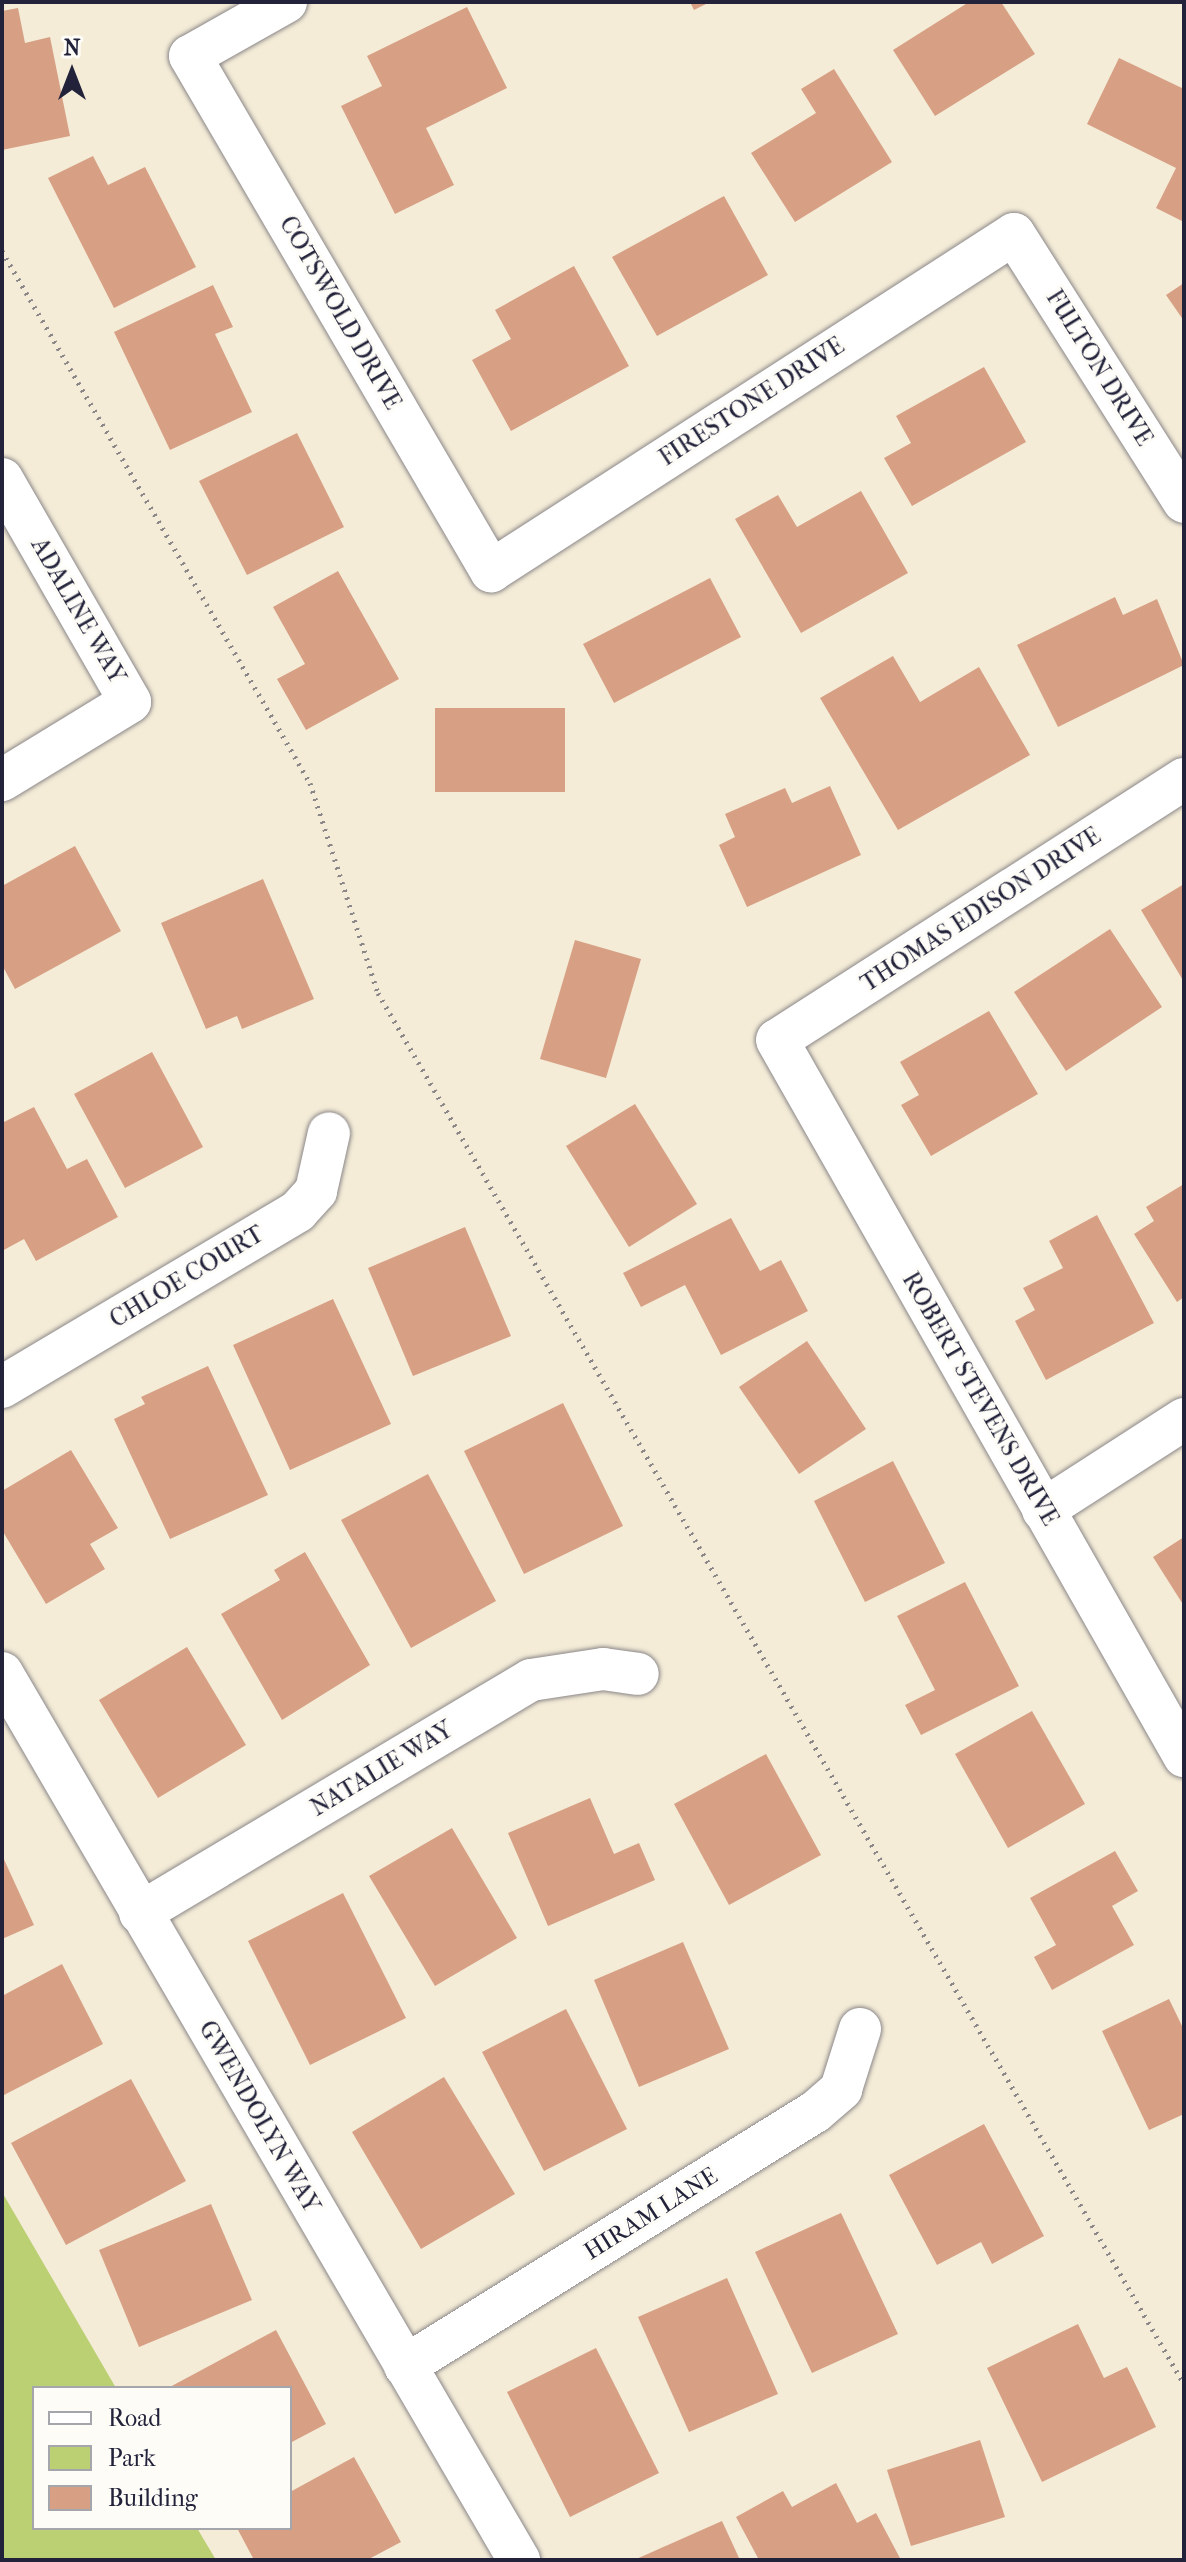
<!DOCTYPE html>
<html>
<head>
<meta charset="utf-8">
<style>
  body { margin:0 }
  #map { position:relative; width:1186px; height:2562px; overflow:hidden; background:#f4ecd7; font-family:"IM FELL French Canon",serif }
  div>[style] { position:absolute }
  .green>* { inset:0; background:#bbcf73 }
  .building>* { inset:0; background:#d7a085 }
  .path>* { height:5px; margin-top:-2.5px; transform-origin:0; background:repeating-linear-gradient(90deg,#8b8789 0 2px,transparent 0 8px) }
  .roads { filter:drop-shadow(0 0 2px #8b8789) drop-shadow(0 0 2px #8b8789) }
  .minor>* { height:42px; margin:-21px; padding:0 21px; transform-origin:21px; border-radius:21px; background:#fff }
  span { translate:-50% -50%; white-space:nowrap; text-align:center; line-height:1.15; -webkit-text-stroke:6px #fdfcf7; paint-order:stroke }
  .street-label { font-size:24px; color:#22223b }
  .frame { position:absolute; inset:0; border:4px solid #22223b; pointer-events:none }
  .legend { position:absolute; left:32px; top:2386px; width:260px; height:144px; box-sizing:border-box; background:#fdfcf7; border:2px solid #a5a5ac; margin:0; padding:10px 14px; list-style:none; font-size:24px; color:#22223b }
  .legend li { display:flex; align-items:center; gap:16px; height:40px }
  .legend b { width:40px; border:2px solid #a5a5ac }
  .north { position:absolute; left:32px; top:32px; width:80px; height:80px; -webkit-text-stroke:6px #fdfcf7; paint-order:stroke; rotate:0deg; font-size:22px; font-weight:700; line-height:32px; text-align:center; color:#22223b }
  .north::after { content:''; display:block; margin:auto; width:28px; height:36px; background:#22223b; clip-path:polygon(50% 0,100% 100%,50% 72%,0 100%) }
</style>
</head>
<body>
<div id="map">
  <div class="green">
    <div style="clip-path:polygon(2px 2192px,116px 2388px,34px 2388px,34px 2528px,197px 2528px,216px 2560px,2px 2560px)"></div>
  </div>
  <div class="building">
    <div style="clip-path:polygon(690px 2px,710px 2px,694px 10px)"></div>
    <div style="clip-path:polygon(969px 2px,1001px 2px,1035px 54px,935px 116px,893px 50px)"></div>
    <div style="clip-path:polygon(467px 7px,507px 88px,426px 128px,454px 185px,395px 214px,341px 106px,382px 86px,367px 56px)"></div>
    <div style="clip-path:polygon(18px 8px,25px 43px,50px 37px,70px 136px,2px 150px,2px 11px)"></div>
    <div style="clip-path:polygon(1119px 58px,1184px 89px,1184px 222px,1156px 208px,1176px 168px,1087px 124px)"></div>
    <div style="clip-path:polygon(834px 69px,892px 162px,795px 222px,751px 153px,816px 113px,801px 89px)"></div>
    <div style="clip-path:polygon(93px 156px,108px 185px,145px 167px,196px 267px,114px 308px,48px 178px)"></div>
    <div style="clip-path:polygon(724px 196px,768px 275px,657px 336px,612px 257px)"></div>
    <div style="clip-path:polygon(574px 266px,629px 366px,511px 431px,472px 360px,511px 339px,495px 310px)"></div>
    <div style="clip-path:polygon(1184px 283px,1184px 321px,1166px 295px)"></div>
    <div style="clip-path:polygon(213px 285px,233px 327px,215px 334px,252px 412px,170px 450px,114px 332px)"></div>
    <div style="clip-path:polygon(984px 367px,1026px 442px,912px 506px,884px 458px,911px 443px,896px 416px)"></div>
    <div style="clip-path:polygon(297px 433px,344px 527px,247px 575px,199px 481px)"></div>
    <div style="clip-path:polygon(861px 491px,908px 573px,801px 633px,735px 519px,778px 495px,797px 527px)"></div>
    <div style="clip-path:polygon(338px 571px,399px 679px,306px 730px,277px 679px,305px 664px,273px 607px)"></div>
    <div style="clip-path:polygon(710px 578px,741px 637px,614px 703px,583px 644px)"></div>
    <div style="clip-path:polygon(1115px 597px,1123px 615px,1157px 599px,1184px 665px,1058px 727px,1017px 645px)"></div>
    <div style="clip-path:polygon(893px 656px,920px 702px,979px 667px,1030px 755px,898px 830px,820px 698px)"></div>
    <div style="clip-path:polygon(435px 708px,565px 708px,565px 792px,435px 792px)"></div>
    <div style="clip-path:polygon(830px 786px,861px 855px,747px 907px,719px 845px,735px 837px,725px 814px,785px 788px,792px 803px)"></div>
    <div style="clip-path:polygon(75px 846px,121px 931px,15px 989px,2px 965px,2px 886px)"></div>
    <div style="clip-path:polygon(263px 879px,314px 999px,242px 1029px,237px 1016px,206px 1029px,161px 923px)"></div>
    <div style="clip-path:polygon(1184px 884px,1184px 982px,1141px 910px)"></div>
    <div style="clip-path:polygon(1110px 929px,1162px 1007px,1066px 1071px,1014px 992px)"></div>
    <div style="clip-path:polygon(575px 940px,641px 959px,606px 1078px,540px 1059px)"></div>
    <div style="clip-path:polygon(989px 1011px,1038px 1094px,931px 1156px,901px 1105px,919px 1095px,900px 1062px)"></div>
    <div style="clip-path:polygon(152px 1052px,203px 1147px,125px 1188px,74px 1094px)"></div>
    <div style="clip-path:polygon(635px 1104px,697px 1204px,629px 1247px,566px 1146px)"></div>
    <div style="clip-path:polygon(34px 1107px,67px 1169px,87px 1159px,118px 1217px,36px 1261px,24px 1239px,2px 1251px,2px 1123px)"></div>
    <div style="clip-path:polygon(1184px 1184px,1184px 1297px,1177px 1302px,1134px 1234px,1154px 1221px,1146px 1207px)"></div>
    <div style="clip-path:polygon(1097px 1215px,1154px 1323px,1046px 1380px,1015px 1321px,1035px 1310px,1023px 1288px,1063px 1268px,1049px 1241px)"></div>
    <div style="clip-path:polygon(731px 1218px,760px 1271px,781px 1260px,808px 1311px,721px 1355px,685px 1285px,641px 1307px,623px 1273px)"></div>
    <div style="clip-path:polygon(465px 1227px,511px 1336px,413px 1376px,368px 1268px)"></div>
    <div style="clip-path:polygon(333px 1299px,391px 1424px,290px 1470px,233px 1345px)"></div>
    <div style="clip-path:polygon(807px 1341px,866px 1429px,799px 1474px,739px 1387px)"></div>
    <div style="clip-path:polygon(208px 1366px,268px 1495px,170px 1539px,114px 1419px,145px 1404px,141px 1397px)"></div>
    <div style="clip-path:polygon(563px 1403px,623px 1526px,524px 1574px,464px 1451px)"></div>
    <div style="clip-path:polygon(71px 1450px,118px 1528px,90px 1544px,105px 1569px,46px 1604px,2px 1530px,2px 1491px)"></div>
    <div style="clip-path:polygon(893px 1461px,945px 1563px,865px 1602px,814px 1501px)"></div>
    <div style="clip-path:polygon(428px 1474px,496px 1601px,411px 1648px,341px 1520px)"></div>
    <div style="clip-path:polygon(1184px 1537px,1184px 1606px,1153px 1557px)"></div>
    <div style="clip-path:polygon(305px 1552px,370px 1665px,282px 1720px,221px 1614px,280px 1580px,274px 1570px)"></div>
    <div style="clip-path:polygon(965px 1582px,1019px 1686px,921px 1735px,905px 1705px,935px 1690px,897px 1616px)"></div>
    <div style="clip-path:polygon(187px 1647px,246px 1745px,158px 1798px,99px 1700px)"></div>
    <div style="clip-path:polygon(1032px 1711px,1085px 1804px,1008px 1848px,955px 1754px)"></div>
    <div style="clip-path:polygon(766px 1754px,821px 1855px,729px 1905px,674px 1804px)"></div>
    <div style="clip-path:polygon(590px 1798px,614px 1854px,639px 1843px,655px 1880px,548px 1926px,508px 1833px)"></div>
    <div style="clip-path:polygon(452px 1828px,517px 1938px,435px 1986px,369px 1876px)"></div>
    <div style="clip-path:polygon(1115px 1851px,1138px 1891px,1112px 1906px,1134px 1945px,1052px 1990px,1034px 1957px,1056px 1945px,1030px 1898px)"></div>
    <div style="clip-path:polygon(2px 1855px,34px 1925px,2px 1939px)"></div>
    <div style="clip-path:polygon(343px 1893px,406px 2018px,310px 2065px,248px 1941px)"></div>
    <div style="clip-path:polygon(683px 1942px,729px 2049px,639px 2087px,594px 1980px)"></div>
    <div style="clip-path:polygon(62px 1964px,103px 2044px,2px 2096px,2px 1996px)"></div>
    <div style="clip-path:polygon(1169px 1999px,1184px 2030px,1184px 2114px,1149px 2130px,1102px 2031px)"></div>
    <div style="clip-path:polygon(566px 2009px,627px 2129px,544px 2171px,482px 2052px)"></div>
    <div style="clip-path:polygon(444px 2077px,515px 2194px,421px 2249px,352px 2132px)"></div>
    <div style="clip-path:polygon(131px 2079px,186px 2181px,66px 2245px,11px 2143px)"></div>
    <div style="clip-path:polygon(984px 2124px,1044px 2236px,992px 2264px,981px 2242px,937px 2265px,889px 2175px)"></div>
    <div style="clip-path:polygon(211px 2204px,252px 2300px,139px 2347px,99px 2250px)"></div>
    <div style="clip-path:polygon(841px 2213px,898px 2334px,812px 2373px,755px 2252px)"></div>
    <div style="clip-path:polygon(727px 2278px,778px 2394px,689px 2432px,638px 2317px)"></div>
    <div style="clip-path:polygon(1078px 2324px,1104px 2378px,1127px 2367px,1156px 2427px,1042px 2482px,987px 2368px)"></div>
    <div style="clip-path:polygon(276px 2330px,326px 2424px,290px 2443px,290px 2388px,168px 2388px)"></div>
    <div style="clip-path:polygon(596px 2348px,659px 2473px,570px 2517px,507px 2392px)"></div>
    <div style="clip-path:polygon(980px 2440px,1005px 2517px,911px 2546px,887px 2470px)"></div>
    <div style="clip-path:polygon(354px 2457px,401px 2542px,367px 2560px,254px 2560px,237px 2528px,290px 2528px,290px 2492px)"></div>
    <div style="clip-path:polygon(836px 2483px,857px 2523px,876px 2513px,901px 2560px,759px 2560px,736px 2517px,783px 2491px,792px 2507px)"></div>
    <div style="clip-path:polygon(722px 2521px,740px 2560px,634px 2560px)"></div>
  </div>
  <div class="path">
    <div style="left:2px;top:251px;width:615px;rotate:59.93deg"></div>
    <div style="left:310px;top:783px;width:221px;rotate:72.1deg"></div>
    <div style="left:378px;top:993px;width:1608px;rotate:59.91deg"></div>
  </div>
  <div class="roads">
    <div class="minor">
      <div style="left:286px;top:2px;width:110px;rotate:150.6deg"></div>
      <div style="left:190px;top:56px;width:597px;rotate:59.7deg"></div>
      <div style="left:491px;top:571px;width:622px;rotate:-32.8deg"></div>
      <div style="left:1014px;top:234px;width:317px;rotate:57.6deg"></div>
      <div style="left:2px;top:479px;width:257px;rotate:60.1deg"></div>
      <div style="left:130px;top:702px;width:150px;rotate:148.6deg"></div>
      <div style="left:1184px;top:779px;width:483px;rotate:147.3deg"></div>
      <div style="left:777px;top:1040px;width:824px;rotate:60.38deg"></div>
      <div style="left:2px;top:1387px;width:344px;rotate:-30.7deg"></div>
      <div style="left:298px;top:1211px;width:27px;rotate:-48deg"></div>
      <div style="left:316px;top:1191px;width:59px;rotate:-77.4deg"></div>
      <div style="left:1043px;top:1510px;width:168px;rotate:-32.8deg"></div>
      <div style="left:2px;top:1673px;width:1027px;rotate:59.76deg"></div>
      <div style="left:140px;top:1913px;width:455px;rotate:-30.8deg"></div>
      <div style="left:531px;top:1680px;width:73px;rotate:-8.7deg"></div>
      <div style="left:603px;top:1669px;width:35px;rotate:8deg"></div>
      <div style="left:405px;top:2366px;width:482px;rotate:-31.8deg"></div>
      <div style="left:815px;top:2112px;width:35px;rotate:-41deg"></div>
      <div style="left:841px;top:2089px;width:63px;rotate:-72.4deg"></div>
    </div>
  </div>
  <div class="street-label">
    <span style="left:340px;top:313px;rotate:60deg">COTSWOLD DRIVE</span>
    <span style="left:1099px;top:368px;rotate:58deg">FULTON DRIVE</span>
    <span style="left:752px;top:402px;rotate:-33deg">FIRESTONE DRIVE</span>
    <span style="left:78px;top:611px;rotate:60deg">ADALINE WAY</span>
    <span style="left:981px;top:910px;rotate:-33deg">THOMAS EDISON DRIVE</span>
    <span style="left:187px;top:1277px;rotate:-31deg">CHLOE COURT</span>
    <span style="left:980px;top:1399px;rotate:60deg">ROBERT STEVENS DRIVE</span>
    <span style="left:382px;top:1769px;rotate:-31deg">NATALIE WAY</span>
    <span style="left:259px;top:2117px;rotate:60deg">GWENDOLYN WAY</span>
    <span style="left:651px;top:2214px;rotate:-32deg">HIRAM LANE</span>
  </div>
  <div class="frame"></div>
  <ul class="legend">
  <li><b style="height:10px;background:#fff"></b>Road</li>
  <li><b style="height:22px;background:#bbcf73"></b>Park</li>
  <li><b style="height:22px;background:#d7a085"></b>Building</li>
  </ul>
  <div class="north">N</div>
</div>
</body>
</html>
